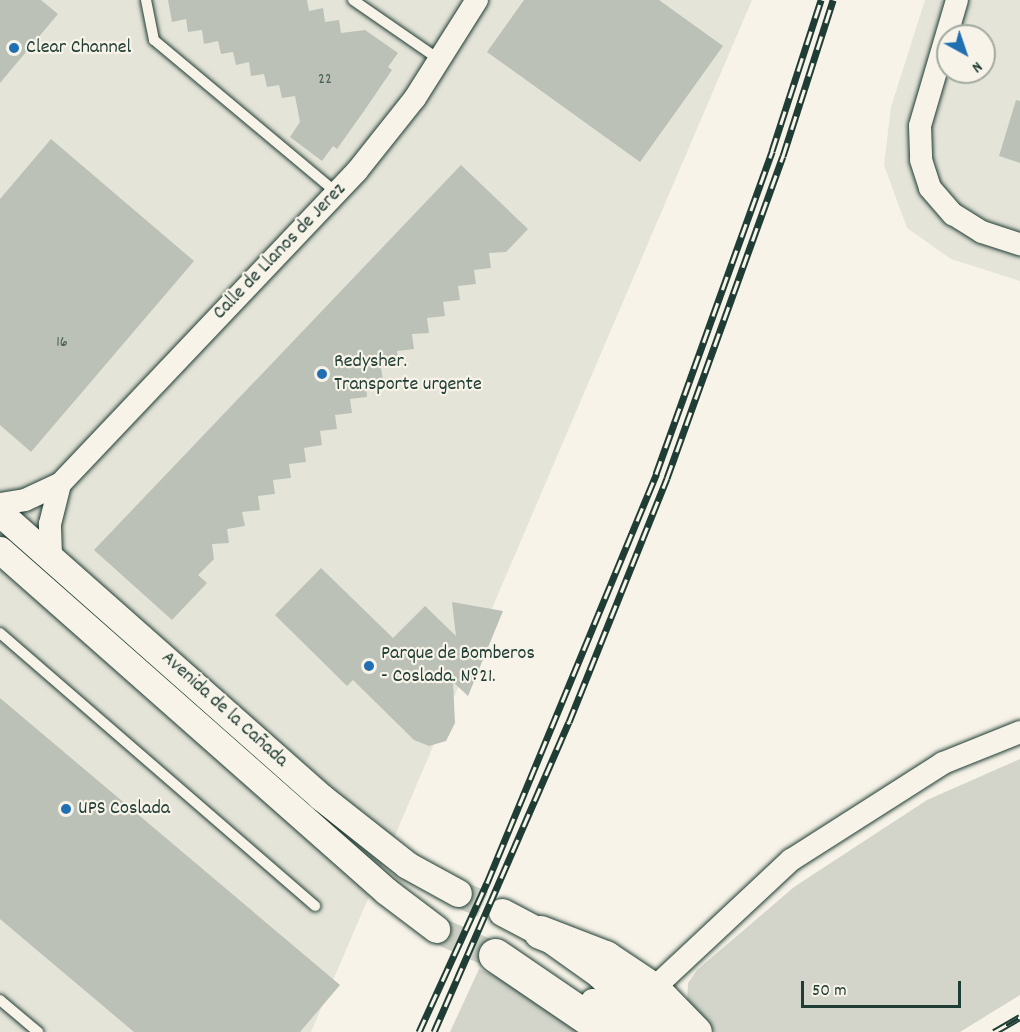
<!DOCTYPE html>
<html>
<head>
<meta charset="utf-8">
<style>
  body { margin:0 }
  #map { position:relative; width:1020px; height:1032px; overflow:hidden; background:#f7f3e8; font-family:Dekko,sans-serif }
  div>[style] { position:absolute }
  .built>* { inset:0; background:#e5e4d9 }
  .green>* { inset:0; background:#d3d5ca }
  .building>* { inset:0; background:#bbc1b6 }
  .tertiary-tunnel>* { height:27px; margin-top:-13.5px; transform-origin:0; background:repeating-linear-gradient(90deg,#cccfc4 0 27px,transparent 0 41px) }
  .roads { filter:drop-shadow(0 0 2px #1f3d34) drop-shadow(0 0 2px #1f3d34) }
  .service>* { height:10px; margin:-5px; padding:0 5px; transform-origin:5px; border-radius:5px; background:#f7f3e8 }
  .minor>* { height:22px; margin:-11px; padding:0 11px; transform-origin:11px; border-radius:11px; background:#f7f3e8 }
  .tertiary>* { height:27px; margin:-13.5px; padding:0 13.5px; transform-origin:13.5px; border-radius:13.5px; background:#f7f3e8 }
  .motorway>* { height:33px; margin:-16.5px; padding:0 16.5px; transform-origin:16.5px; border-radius:16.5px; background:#f7f3e8 }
  .rail>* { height:7px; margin-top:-3.5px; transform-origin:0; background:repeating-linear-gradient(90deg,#f7f3e8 0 14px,#1f3d34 0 28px); box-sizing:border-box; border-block:2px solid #1f3d34 }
  .dots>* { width:16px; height:16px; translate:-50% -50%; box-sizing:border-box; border:3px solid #f7f3e8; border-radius:50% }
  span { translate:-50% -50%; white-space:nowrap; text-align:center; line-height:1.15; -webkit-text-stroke:4.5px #f7f3e8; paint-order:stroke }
  .number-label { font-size:16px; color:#465e54 }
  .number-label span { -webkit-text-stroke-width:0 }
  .poi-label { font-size:20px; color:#1f3d34 }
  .left { translate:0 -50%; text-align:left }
  .street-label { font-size:20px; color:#1f3d34 }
  .north { position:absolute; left:936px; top:24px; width:60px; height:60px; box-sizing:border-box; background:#f7f3e8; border:2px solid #a1aaa0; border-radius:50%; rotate:140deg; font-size:16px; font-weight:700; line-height:24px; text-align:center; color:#1f3d34 }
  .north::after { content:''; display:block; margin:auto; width:21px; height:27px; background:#1f6fb2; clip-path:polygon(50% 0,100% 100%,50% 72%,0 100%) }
  .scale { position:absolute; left:801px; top:981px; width:160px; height:27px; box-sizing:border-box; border:3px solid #1f3d34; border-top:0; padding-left:8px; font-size:18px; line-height:21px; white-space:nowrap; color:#1f3d34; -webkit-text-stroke:4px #f7f3e8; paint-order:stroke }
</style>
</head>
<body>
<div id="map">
  <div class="built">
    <div style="clip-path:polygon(0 0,752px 0,311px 1032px,0 1032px)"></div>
    <div style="clip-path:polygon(evenodd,925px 0,1020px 0,1020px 281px,951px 259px,907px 228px,884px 165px,891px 107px,925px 0,948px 36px,984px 36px,984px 72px,948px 72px,948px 36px)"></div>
  </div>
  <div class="green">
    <div style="clip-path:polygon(1020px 759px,1020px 995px,960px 1032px,715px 1032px,687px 1003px,688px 983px,697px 970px,794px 887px,927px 800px)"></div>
    <div style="clip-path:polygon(479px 969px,526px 990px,585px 1032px,450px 1032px)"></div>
  </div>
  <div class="building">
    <div style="clip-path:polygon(0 0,41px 0,58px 14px,0 83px)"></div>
    <div style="clip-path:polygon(168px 0,307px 0,309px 11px,323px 8px,325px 22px,339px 20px,341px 33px,365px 30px,398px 53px,388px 67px,392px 70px,364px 111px,337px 149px,333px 146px,322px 161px,290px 137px,300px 122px,295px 96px,282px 98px,279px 85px,267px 87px,264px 74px,251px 76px,249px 62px,236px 65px,233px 52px,221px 54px,218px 41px,204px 44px,202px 30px,188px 32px,186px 19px,172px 22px)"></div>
    <div style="clip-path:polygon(524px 0,659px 0,723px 46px,640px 162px,487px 52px)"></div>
    <div style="clip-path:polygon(1016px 100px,1020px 101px,1020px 163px,999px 156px)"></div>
    <div style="clip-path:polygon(51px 139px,194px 261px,31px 452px,0 425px,0 199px)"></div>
    <div style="clip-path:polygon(461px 165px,528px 229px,506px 252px,489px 253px,491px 268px,474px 270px,476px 284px,458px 286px,460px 300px,443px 302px,445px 316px,427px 318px,429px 333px,412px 334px,414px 349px,397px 351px,399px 364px,381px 367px,383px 381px,366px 382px,367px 397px,350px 399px,352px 413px,335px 415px,337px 429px,320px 431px,322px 445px,304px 448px,306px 462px,289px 464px,291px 478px,273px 480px,275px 494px,258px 496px,260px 510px,242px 512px,245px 526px,227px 529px,229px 543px,212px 544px,214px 559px,198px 575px,207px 583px,172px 620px,94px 550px)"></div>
    <div style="clip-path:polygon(321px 568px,393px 638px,425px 606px,456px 636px,452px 602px,503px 611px,468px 696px,453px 682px,455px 723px,446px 741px,429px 746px,414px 740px,353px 680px,347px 686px,275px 615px)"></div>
    <div style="clip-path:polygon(0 698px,340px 985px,300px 1032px,134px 1032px,0 919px)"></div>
  </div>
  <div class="tertiary-tunnel">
    <div style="left:458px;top:893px;width:48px;rotate:23.4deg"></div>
    <div style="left:436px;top:929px;width:64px;rotate:23.8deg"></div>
  </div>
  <div class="roads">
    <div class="service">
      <div style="left:146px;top:0;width:41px;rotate:78.7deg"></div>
      <div style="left:154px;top:40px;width:237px;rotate:39.9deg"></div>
      <div style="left:353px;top:0;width:106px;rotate:34.6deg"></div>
      <div style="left:0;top:633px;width:417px;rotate:40.9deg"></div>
      <div style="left:0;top:1000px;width:50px;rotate:40.1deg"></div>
    </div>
    <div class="minor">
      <div style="left:957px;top:0;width:131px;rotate:106.4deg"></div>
      <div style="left:920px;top:126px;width:34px;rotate:88deg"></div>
      <div style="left:921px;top:160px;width:29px;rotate:72deg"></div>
      <div style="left:930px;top:188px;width:35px;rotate:49deg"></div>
      <div style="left:953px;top:214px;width:34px;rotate:32deg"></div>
      <div style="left:982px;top:232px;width:40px;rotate:18deg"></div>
      <div style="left:0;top:504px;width:25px;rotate:-9deg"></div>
      <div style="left:25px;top:500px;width:38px;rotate:-25deg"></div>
      <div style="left:60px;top:484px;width:431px;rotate:-46.5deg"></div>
      <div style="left:357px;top:171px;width:93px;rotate:-51.5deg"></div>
      <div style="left:415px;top:98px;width:116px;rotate:-57.7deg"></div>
      <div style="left:51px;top:556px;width:32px;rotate:-92deg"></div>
      <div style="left:50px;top:524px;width:41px;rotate:-76deg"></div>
      <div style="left:653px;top:989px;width:189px;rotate:-43.1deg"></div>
      <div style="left:791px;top:860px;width:180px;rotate:-32.5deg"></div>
      <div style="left:943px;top:763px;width:83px;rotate:-21.9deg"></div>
    </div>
    <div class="tertiary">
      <div style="left:0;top:513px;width:429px;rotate:41.5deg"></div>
      <div style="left:321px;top:797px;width:110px;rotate:38.3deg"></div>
      <div style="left:407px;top:865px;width:58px;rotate:28.8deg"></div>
      <div style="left:0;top:550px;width:515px;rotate:41.46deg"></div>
      <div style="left:386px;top:891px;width:63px;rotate:37.2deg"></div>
      <div style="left:502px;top:912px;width:43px;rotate:27.8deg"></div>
      <div style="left:540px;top:932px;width:72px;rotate:35.4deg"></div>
      <div style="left:599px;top:974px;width:83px;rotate:44.5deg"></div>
      <div style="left:593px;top:1002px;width:48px;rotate:38.3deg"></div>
    </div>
    <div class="motorway">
      <div style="left:540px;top:932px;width:70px;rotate:21deg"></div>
      <div style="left:605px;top:957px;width:58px;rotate:33.7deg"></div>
      <div style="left:653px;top:989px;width:60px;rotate:45.7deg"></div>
      <div style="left:495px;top:955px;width:137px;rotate:34.3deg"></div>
    </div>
  </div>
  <div class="rail">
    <div style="left:419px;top:1032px;width:164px;rotate:-65.5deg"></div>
    <div style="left:487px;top:883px;width:443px;rotate:-67.5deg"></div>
    <div style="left:656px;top:474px;width:343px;rotate:-70.2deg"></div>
    <div style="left:772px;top:151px;width:159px;rotate:-72deg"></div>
    <div style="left:434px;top:1032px;width:338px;rotate:-66.5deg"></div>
    <div style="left:569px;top:722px;width:263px;rotate:-68.1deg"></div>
    <div style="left:667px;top:478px;width:342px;rotate:-70.2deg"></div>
    <div style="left:783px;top:156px;width:164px;rotate:-72.2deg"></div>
    <div style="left:994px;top:1032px;width:30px;rotate:-30deg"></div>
  </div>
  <div class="dots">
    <div style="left:14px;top:48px;background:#1f6fb2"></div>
    <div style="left:322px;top:374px;background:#1f6fb2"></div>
    <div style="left:369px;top:666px;background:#1f6fb2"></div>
    <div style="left:66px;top:809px;background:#1f6fb2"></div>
  </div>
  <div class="number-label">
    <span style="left:325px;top:80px">22</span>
    <span style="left:62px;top:343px">16</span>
  </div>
  <div class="poi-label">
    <span class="left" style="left:26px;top:48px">Clear Channel</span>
    <span class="left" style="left:334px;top:374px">Redysher.<br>Transporte urgente</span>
    <span class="left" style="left:381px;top:666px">Parque de Bomberos<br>- Coslada. Nº21.</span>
    <span class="left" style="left:78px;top:809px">UPS Coslada</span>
  </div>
  <div class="street-label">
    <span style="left:280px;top:252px;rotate:-46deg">Calle de Llanos de Jerez</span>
    <span style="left:224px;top:710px;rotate:42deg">Avenida de la Cañada</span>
  </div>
  <div class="north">N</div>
  <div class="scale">50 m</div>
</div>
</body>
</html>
